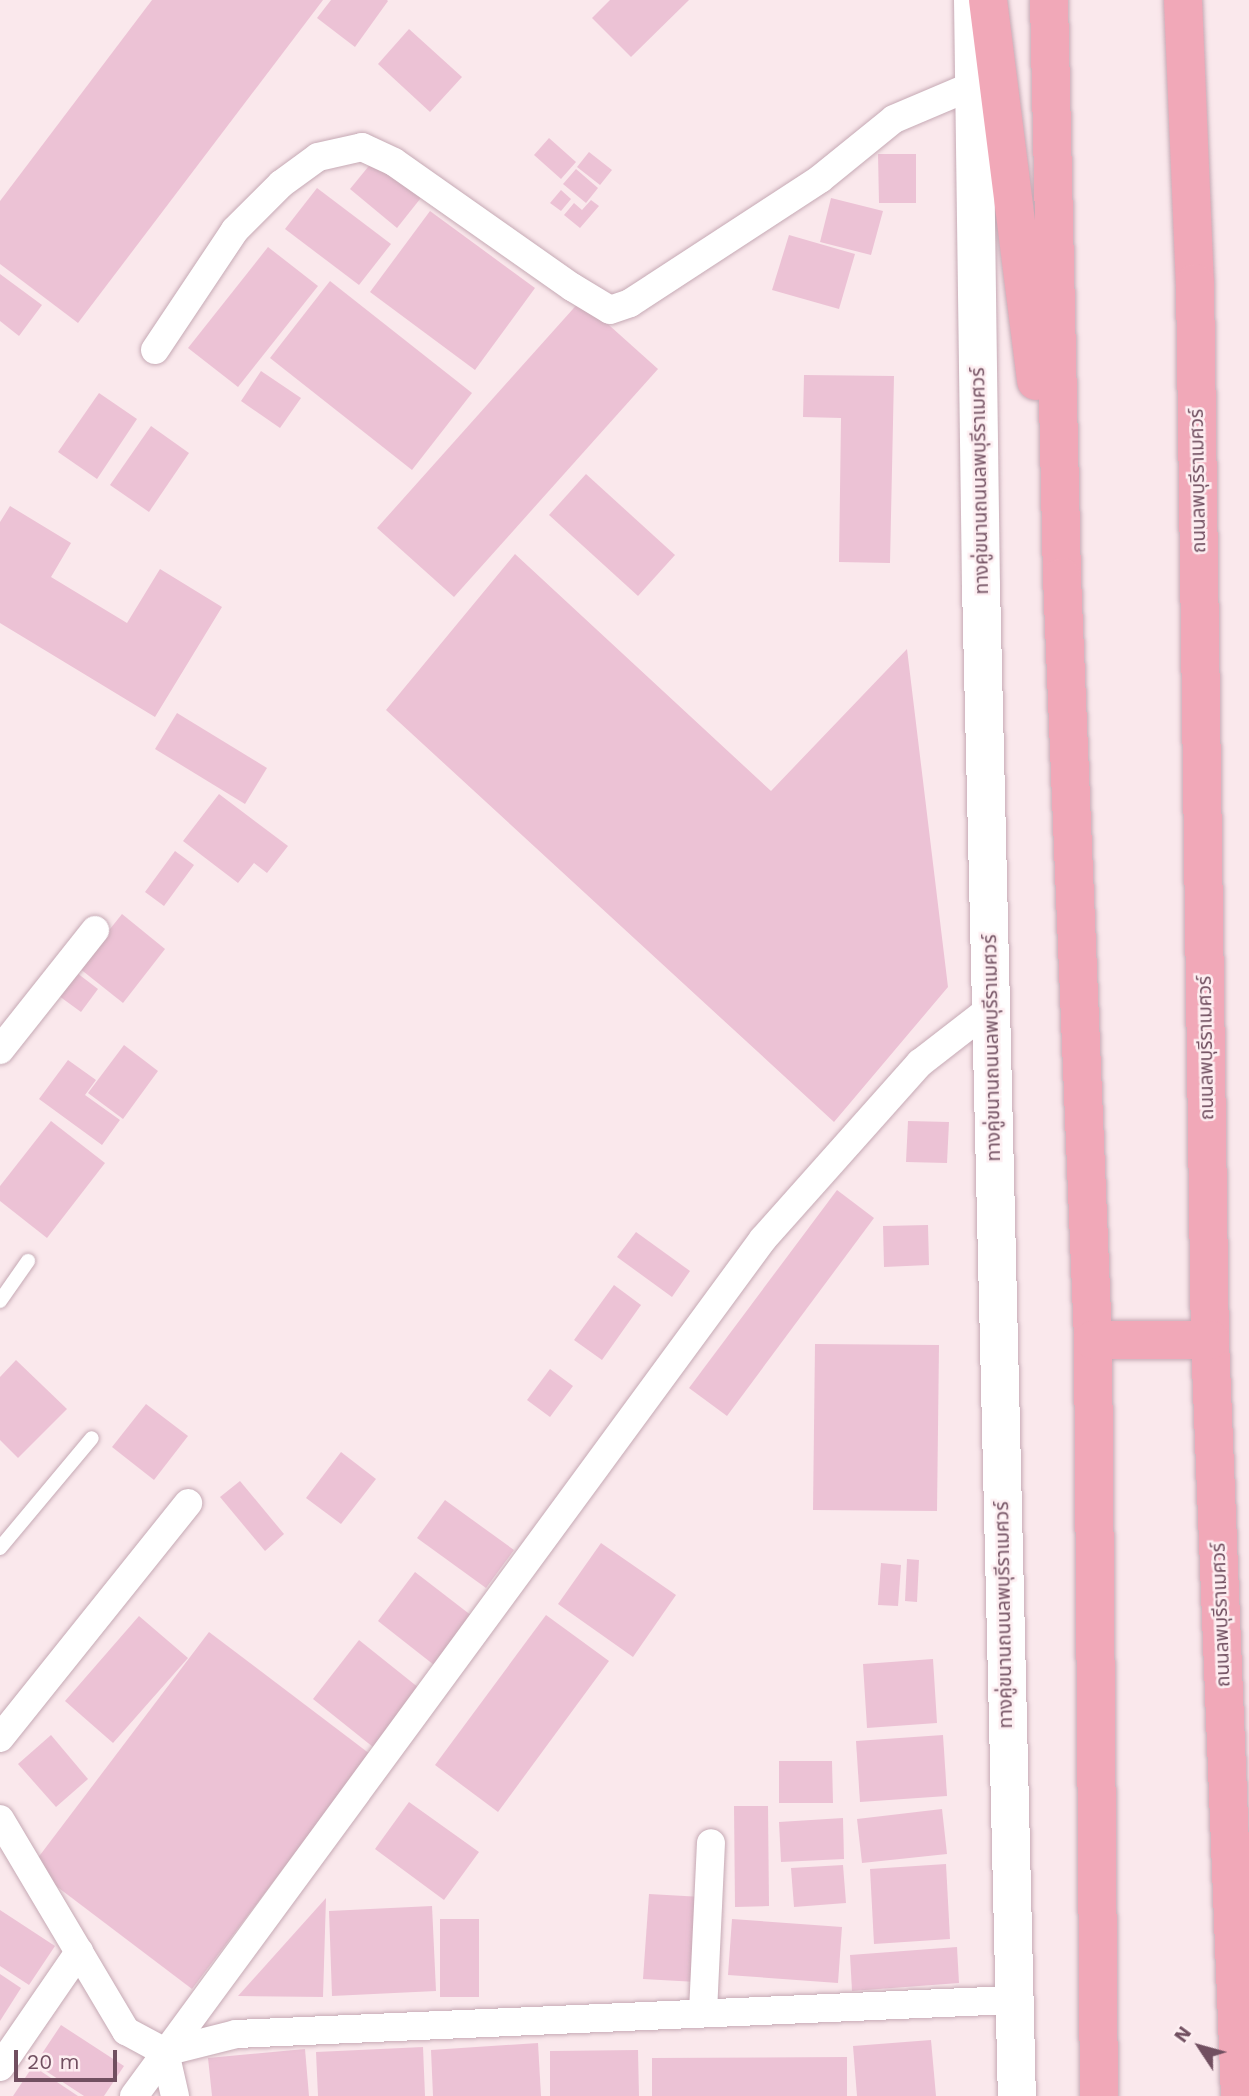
<!DOCTYPE html>
<html>
<head>
<meta charset="utf-8">
<style>
  body { margin:0 }
  #map { position:relative; width:1249px; height:2096px; overflow:hidden; background:#fae8ec; font-family:"Work Sans","Noto Sans Thai",sans-serif }
  div>[style] { position:absolute }
  .building>* { inset:0; background:#ecc2d5 }
  .roads { filter:drop-shadow(0 0 2px #c6aab5) drop-shadow(0 0 2px #c6aab5) }
  .lane>* { height:14px; margin:-7px; padding:0 7px; transform-origin:7px; border-radius:7px; background:#fff }
  .street>* { height:28px; margin:-14px; padding:0 14px; transform-origin:14px; border-radius:14px; background:#fff }
  .secondary>* { height:38px; margin:-19px; padding:0 19px; transform-origin:19px; border-radius:19px; background:#fff }
  .primary>* { height:38px; margin:-19px; padding:0 19px; transform-origin:19px; border-radius:19px; background:#f1a8b8 }
  span { translate:-50% -50%; white-space:nowrap; text-align:center; line-height:1.15; -webkit-text-stroke:5px #fdeef1; paint-order:stroke }
  .street-label { font-size:19px; color:#714f60 }
  .north { position:absolute; left:1165px; top:2012px; width:70px; height:70px; -webkit-text-stroke:5px #fdeef1; paint-order:stroke; rotate:306deg; font-size:19px; font-weight:700; line-height:28px; text-align:center; color:#714f60 }
  .north::after { content:''; display:block; margin:auto; width:24px; height:32px; background:#714f60; clip-path:polygon(50% 0,100% 100%,50% 72%,0 100%) }
  .scale { position:absolute; left:14px; top:2050px; width:103px; height:32px; box-sizing:border-box; border:4px solid #714f60; border-top:0; padding-left:9px; font-size:21px; line-height:24px; white-space:nowrap; color:#714f60; -webkit-text-stroke:5px #fdeef1; paint-order:stroke }
</style>
</head>
<body>
<div id="map">
  <div class="building">
    <div style="clip-path:polygon(152px 0,323px 0,78px 323px,0 264px,0 201px)"></div>
    <div style="clip-path:polygon(331px 0,387px 0,388px 1px,355px 47px,317px 18px)"></div>
    <div style="clip-path:polygon(610px 0,689px 0,631px 57px,592px 18px)"></div>
    <div style="clip-path:polygon(409px 29px,462px 77px,430px 112px,378px 64px)"></div>
    <div style="clip-path:polygon(549px 138px,576px 162px,561px 179px,534px 155px)"></div>
    <div style="clip-path:polygon(589px 152px,612px 170px,600px 185px,577px 167px)"></div>
    <div style="clip-path:polygon(878px 154px,916px 154px,916px 203px,879px 203px)"></div>
    <div style="clip-path:polygon(377px 156px,424px 194px,397px 228px,350px 189px)"></div>
    <div style="clip-path:polygon(576px 169px,598px 188px,586px 203px,563px 184px)"></div>
    <div style="clip-path:polygon(317px 188px,391px 244px,359px 285px,285px 229px)"></div>
    <div style="clip-path:polygon(561px 190px,571px 199px,561px 211px,550px 203px)"></div>
    <div style="clip-path:polygon(831px 198px,883px 211px,871px 255px,820px 242px)"></div>
    <div style="clip-path:polygon(591px 200px,599px 206px,580px 228px,564px 215px,574px 203px,582px 210px)"></div>
    <div style="clip-path:polygon(430px 211px,535px 288px,475px 370px,370px 292px)"></div>
    <div style="clip-path:polygon(789px 235px,855px 254px,839px 309px,772px 290px)"></div>
    <div style="clip-path:polygon(268px 247px,318px 286px,238px 387px,188px 348px)"></div>
    <div style="clip-path:polygon(0 274px,42px 305px,19px 336px,0 321px)"></div>
    <div style="clip-path:polygon(330px 281px,472px 393px,412px 470px,270px 358px)"></div>
    <div style="clip-path:polygon(581px 300px,658px 369px,454px 597px,377px 528px)"></div>
    <div style="clip-path:polygon(261px 371px,301px 398px,280px 428px,241px 401px)"></div>
    <div style="clip-path:polygon(804px 375px,894px 376px,890px 563px,839px 562px,841px 418px,803px 417px)"></div>
    <div style="clip-path:polygon(99px 393px,137px 419px,97px 479px,58px 452px)"></div>
    <div style="clip-path:polygon(151px 426px,189px 453px,149px 512px,110px 485px)"></div>
    <div style="clip-path:polygon(586px 474px,675px 555px,638px 596px,549px 515px)"></div>
    <div style="clip-path:polygon(10px 506px,71px 543px,51px 577px,127px 623px,160px 569px,222px 607px,155px 717px,0 623px,0 522px)"></div>
    <div style="clip-path:polygon(515px 554px,771px 791px,907px 649px,948px 987px,834px 1122px,386px 710px)"></div>
    <div style="clip-path:polygon(177px 713px,267px 768px,245px 804px,155px 749px)"></div>
    <div style="clip-path:polygon(219px 794px,288px 846px,267px 873px,254px 863px,238px 883px,183px 841px)"></div>
    <div style="clip-path:polygon(175px 851px,194px 865px,164px 906px,145px 892px)"></div>
    <div style="clip-path:polygon(122px 914px,165px 949px,123px 1003px,79px 968px)"></div>
    <div style="clip-path:polygon(77px 973px,98px 989px,81px 1012px,59px 996px)"></div>
    <div style="clip-path:polygon(124px 1045px,158px 1071px,123px 1119px,88px 1093px)"></div>
    <div style="clip-path:polygon(68px 1060px,96px 1080px,85px 1095px,120px 1120px,102px 1145px,39px 1099px)"></div>
    <div style="clip-path:polygon(51px 1121px,105px 1163px,47px 1238px,0 1201px,0 1186px)"></div>
    <div style="clip-path:polygon(908px 1121px,949px 1122px,947px 1163px,906px 1162px)"></div>
    <div style="clip-path:polygon(837px 1190px,874px 1218px,727px 1416px,689px 1388px)"></div>
    <div style="clip-path:polygon(928px 1225px,929px 1265px,884px 1267px,883px 1226px)"></div>
    <div style="clip-path:polygon(636px 1232px,690px 1271px,672px 1297px,617px 1257px)"></div>
    <div style="clip-path:polygon(614px 1285px,641px 1305px,602px 1360px,574px 1340px)"></div>
    <div style="clip-path:polygon(815px 1344px,939px 1345px,937px 1511px,813px 1510px)"></div>
    <div style="clip-path:polygon(16px 1360px,67px 1409px,18px 1458px,0 1440px,0 1377px)"></div>
    <div style="clip-path:polygon(550px 1369px,573px 1386px,550px 1417px,527px 1400px)"></div>
    <div style="clip-path:polygon(146px 1404px,188px 1436px,154px 1480px,112px 1447px)"></div>
    <div style="clip-path:polygon(341px 1452px,376px 1479px,341px 1524px,306px 1498px)"></div>
    <div style="clip-path:polygon(240px 1481px,284px 1534px,265px 1551px,220px 1497px)"></div>
    <div style="clip-path:polygon(445px 1500px,514px 1550px,486px 1588px,417px 1538px)"></div>
    <div style="clip-path:polygon(601px 1543px,676px 1595px,633px 1657px,558px 1604px)"></div>
    <div style="clip-path:polygon(907px 1559px,919px 1560px,917px 1602px,905px 1601px)"></div>
    <div style="clip-path:polygon(881px 1563px,901px 1565px,898px 1606px,878px 1605px)"></div>
    <div style="clip-path:polygon(415px 1572px,472px 1616px,434px 1665px,378px 1621px)"></div>
    <div style="clip-path:polygon(546px 1615px,609px 1661px,498px 1812px,435px 1765px)"></div>
    <div style="clip-path:polygon(139px 1616px,188px 1658px,113px 1743px,65px 1701px)"></div>
    <div style="clip-path:polygon(209px 1632px,370px 1754px,192px 1989px,31px 1867px)"></div>
    <div style="clip-path:polygon(359px 1640px,419px 1688px,373px 1747px,313px 1699px)"></div>
    <div style="clip-path:polygon(933px 1659px,937px 1723px,867px 1728px,863px 1664px)"></div>
    <div style="clip-path:polygon(51px 1735px,88px 1779px,56px 1807px,18px 1764px)"></div>
    <div style="clip-path:polygon(943px 1735px,947px 1796px,860px 1802px,856px 1741px)"></div>
    <div style="clip-path:polygon(779px 1761px,832px 1761px,833px 1803px,779px 1803px)"></div>
    <div style="clip-path:polygon(409px 1802px,479px 1852px,444px 1900px,375px 1849px)"></div>
    <div style="clip-path:polygon(734px 1806px,768px 1806px,769px 1906px,735px 1907px)"></div>
    <div style="clip-path:polygon(942px 1809px,947px 1854px,862px 1863px,857px 1819px)"></div>
    <div style="clip-path:polygon(843px 1818px,844px 1859px,781px 1862px,779px 1822px)"></div>
    <div style="clip-path:polygon(946px 1864px,950px 1939px,874px 1944px,870px 1869px)"></div>
    <div style="clip-path:polygon(843px 1865px,846px 1903px,794px 1907px,791px 1868px)"></div>
    <div style="clip-path:polygon(649px 1894px,702px 1897px,697px 1982px,643px 1979px)"></div>
    <div style="clip-path:polygon(326px 1898px,323px 1997px,238px 1996px)"></div>
    <div style="clip-path:polygon(432px 1906px,436px 1991px,332px 1996px,329px 1911px)"></div>
    <div style="clip-path:polygon(0 1910px,55px 1946px,29px 1985px,0 1966px)"></div>
    <div style="clip-path:polygon(440px 1919px,479px 1919px,479px 1997px,440px 1997px)"></div>
    <div style="clip-path:polygon(732px 1919px,842px 1927px,838px 1983px,728px 1975px)"></div>
    <div style="clip-path:polygon(957px 1947px,959px 1983px,852px 1991px,850px 1955px)"></div>
    <div style="clip-path:polygon(0 1974px,21px 1988px,0 2021px)"></div>
    <div style="clip-path:polygon(61px 2025px,124px 2066px,104px 2096px,84px 2096px,35px 2064px)"></div>
    <div style="clip-path:polygon(931px 2040px,936px 2096px,857px 2096px,853px 2046px)"></div>
    <div style="clip-path:polygon(538px 2043px,541px 2096px,433px 2096px,431px 2050px)"></div>
    <div style="clip-path:polygon(423px 2047px,425px 2096px,318px 2096px,316px 2052px)"></div>
    <div style="clip-path:polygon(305px 2049px,309px 2096px,212px 2096px,208px 2058px)"></div>
    <div style="clip-path:polygon(638px 2050px,639px 2096px,550px 2096px,550px 2051px)"></div>
    <div style="clip-path:polygon(847px 2057px,847px 2096px,652px 2096px,652px 2058px)"></div>
    <div style="clip-path:polygon(33px 2066px,78px 2096px,13px 2096px)"></div>
  </div>
  <div class="roads">
    <div class="lane">
      <div style="left:0;top:1301px;width:49px;rotate:-55deg"></div>
      <div style="left:0;top:1548px;width:143px;rotate:-50.1deg"></div>
    </div>
    <div class="street">
      <div style="left:155px;top:350px;width:144px;rotate:-56.3deg"></div>
      <div style="left:235px;top:230px;width:65px;rotate:-45deg"></div>
      <div style="left:281px;top:184px;width:46px;rotate:-36.1deg"></div>
      <div style="left:318px;top:157px;width:45px;rotate:-12.8deg"></div>
      <div style="left:362px;top:147px;width:35px;rotate:25deg"></div>
      <div style="left:394px;top:162px;width:218px;rotate:35.1deg"></div>
      <div style="left:572px;top:287px;width:44px;rotate:31.2deg"></div>
      <div style="left:610px;top:310px;width:21px;rotate:-19deg"></div>
      <div style="left:630px;top:303px;width:227px;rotate:-33.1deg"></div>
      <div style="left:820px;top:179px;width:95px;rotate:-39deg"></div>
      <div style="left:894px;top:119px;width:87px;rotate:-23deg"></div>
      <div style="left:0;top:1050px;width:153px;rotate:-51.6deg"></div>
      <div style="left:0;top:1738px;width:301px;rotate:-51.3deg"></div>
      <div style="left:0;top:1819px;width:247px;rotate:59.3deg"></div>
      <div style="left:126px;top:2031px;width:44px;rotate:28.3deg"></div>
      <div style="left:165px;top:2052px;width:73px;rotate:-14.2deg"></div>
      <div style="left:236px;top:2034px;width:777px;rotate:-2.51deg"></div>
      <div style="left:703px;top:2012px;width:169px;rotate:-87.3deg"></div>
      <div style="left:165px;top:2052px;width:45px;rotate:77.2deg"></div>
      <div style="left:0;top:2067px;width:140px;rotate:-55.5deg"></div>
      <div style="left:134px;top:2096px;width:1063px;rotate:-53.72deg"></div>
      <div style="left:763px;top:1239px;width:236px;rotate:-48.3deg"></div>
      <div style="left:920px;top:1063px;width:90px;rotate:-37.8deg"></div>
    </div>
    <div class="secondary">
      <div style="left:973px;top:0;width:585px;rotate:89.22deg"></div>
      <div style="left:981px;top:585px;width:1511px;rotate:88.64deg"></div>
    </div>
    <div class="primary">
      <div style="left:988px;top:0;width:384px;rotate:82.8deg"></div>
      <div style="left:1049px;top:0;width:577px;rotate:88.71deg"></div>
      <div style="left:1062px;top:577px;width:764px;rotate:87.67deg"></div>
      <div style="left:1093px;top:1340px;width:756px;rotate:89.55deg"></div>
      <div style="left:1183px;top:0;width:283px;rotate:87.6deg"></div>
      <div style="left:1195px;top:283px;width:1057px;rotate:89.19deg"></div>
      <div style="left:1210px;top:1340px;width:757px;rotate:87.73deg"></div>
      <div style="left:1093px;top:1340px;width:117px"></div>
    </div>
  </div>
  <div class="street-label">
    <span style="left:980px;top:481px;rotate:-91deg">ทางคู่ขนานถนนลพบุรีราเมศวร์</span>
    <span style="left:1198px;top:481px;rotate:-91deg">ถนนลพบุรีราเมศวร์</span>
    <span style="left:992px;top:1048px;rotate:-91deg">ทางคู่ขนานถนนลพบุรีราเมศวร์</span>
    <span style="left:1206px;top:1048px;rotate:-91deg">ถนนลพบุรีราเมศวร์</span>
    <span style="left:1004px;top:1615px;rotate:-91deg">ทางคู่ขนานถนนลพบุรีราเมศวร์</span>
    <span style="left:1221px;top:1615px;rotate:-92deg">ถนนลพบุรีราเมศวร์</span>
  </div>
  <div class="north">N</div>
  <div class="scale">20 m</div>
</div>
</body>
</html>
